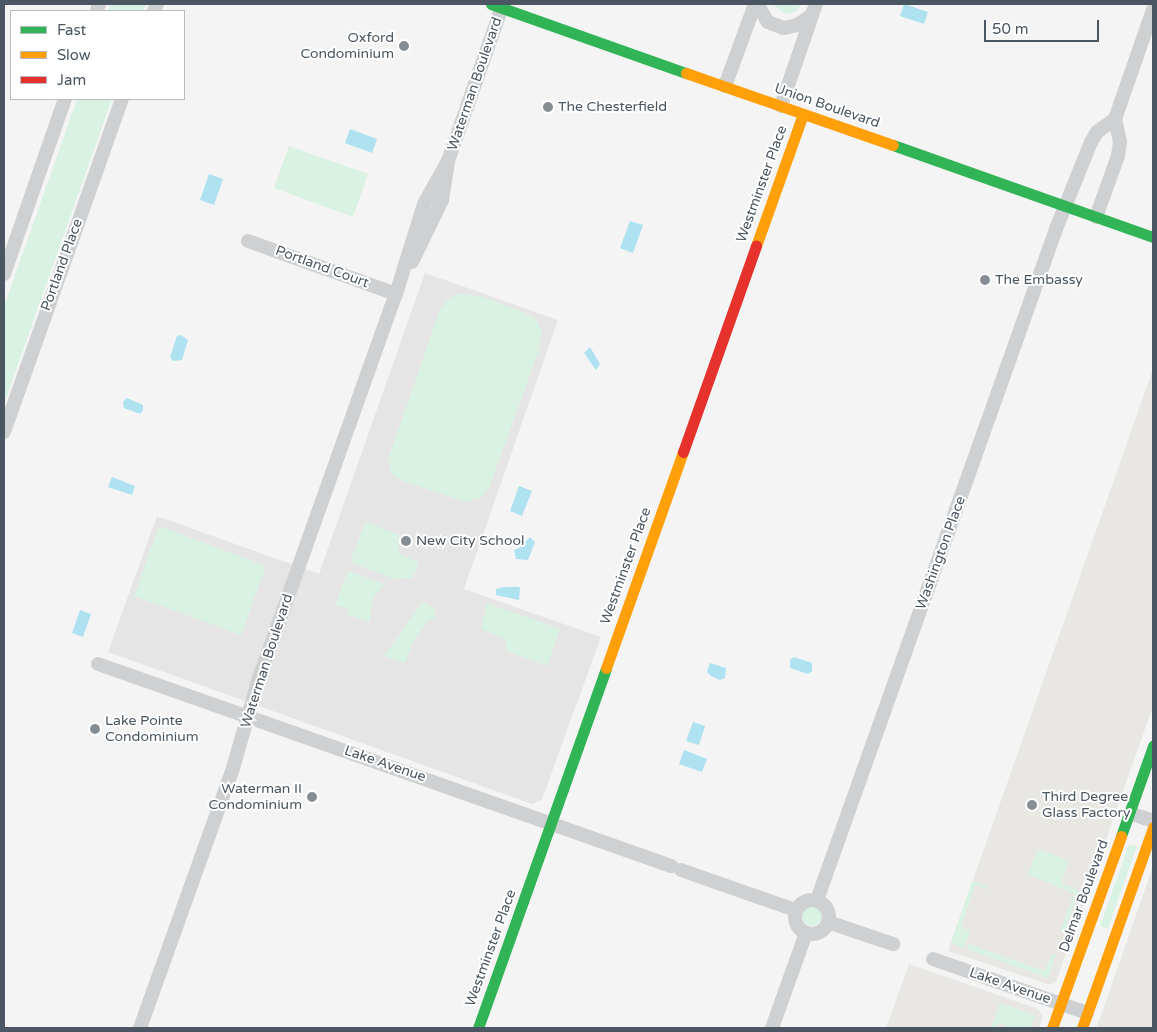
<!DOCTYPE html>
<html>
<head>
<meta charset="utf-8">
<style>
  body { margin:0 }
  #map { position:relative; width:1157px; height:1032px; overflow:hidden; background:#f4f4f4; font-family:"Varela Round",sans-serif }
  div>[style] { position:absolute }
  .commercial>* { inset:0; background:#e8e7e3 }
  .education>* { inset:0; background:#e6e5e6 }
  .green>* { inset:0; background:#d9f2e3 }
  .round { border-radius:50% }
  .water>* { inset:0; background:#aee2f0 }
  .street>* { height:14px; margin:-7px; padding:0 7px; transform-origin:7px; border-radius:7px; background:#ced0d2 }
  .street>.ring { margin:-7px; padding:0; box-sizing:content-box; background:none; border:14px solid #ced0d2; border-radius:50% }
  .fast>* { height:11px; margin:-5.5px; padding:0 5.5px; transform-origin:5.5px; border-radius:5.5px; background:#30b455 }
  .slow>* { height:11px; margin:-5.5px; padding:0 5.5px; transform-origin:5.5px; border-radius:5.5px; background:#ff9f0a }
  .jam>* { height:11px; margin:-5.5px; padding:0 5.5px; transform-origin:5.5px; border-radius:5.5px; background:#e5322d }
  .dots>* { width:14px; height:14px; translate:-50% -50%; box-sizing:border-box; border:2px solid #fff; border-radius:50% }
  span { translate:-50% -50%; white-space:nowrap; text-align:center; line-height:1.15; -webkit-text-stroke:4px #fff; paint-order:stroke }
  .poi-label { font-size:14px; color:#4a5661 }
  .right { translate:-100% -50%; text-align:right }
  .left { translate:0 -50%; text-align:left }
  .street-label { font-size:14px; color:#4a5661 }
  .frame { position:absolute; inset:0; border:5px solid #4a5661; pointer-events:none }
  .legend { position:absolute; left:10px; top:10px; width:175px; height:90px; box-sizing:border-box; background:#fff; border:1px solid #b7bbc0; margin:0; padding:6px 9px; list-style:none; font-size:15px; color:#4a5661 }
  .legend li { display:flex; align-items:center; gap:10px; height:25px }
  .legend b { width:25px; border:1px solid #b7bbc0 }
  .scale { position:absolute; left:984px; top:20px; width:115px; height:22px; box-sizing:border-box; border:2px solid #4a5661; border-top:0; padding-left:6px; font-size:15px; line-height:18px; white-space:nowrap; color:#4a5661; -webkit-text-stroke:4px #fff; paint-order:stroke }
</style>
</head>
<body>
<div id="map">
  <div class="commercial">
    <div style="clip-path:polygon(1153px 369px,1153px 706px,1056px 982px,1050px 985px,948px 951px)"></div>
    <div style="clip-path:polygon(1153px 866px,1153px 1028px,1096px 1028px,1105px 1004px)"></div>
    <div style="clip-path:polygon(909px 964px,1038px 1009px,1043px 1016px,1039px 1028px,886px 1028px)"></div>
  </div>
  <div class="education">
    <div style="clip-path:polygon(425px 273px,558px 320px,464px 589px,601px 637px,542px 799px,532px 804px,108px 652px,157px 516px,319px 574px)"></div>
  </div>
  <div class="green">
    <div style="clip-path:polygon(111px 4px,146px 4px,143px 11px,108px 11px)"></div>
    <div style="clip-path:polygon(772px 4px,802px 4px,795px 12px,785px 14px)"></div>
    <div style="clip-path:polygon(77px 99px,112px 99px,4px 404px,4px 307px)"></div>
    <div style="clip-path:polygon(289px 146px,368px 174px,353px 217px,274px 188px)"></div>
    <div style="clip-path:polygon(457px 294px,480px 296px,523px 312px,536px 319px,542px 333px,539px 350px,489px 488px,480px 498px,466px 502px,398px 479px,391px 472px,388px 460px,439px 312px,447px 300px)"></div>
    <div style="clip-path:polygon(365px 522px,398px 534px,402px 539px,398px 548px,401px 555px,419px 562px,413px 578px,394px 579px,350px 562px)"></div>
    <div style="clip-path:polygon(159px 526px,266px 566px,241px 635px,134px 596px)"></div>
    <div style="clip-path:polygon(348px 571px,385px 584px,374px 597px,369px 622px,347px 614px,349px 609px,335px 605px)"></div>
    <div style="clip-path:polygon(423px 601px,436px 611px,433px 620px,429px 619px,412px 643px,405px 663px,384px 656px)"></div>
    <div style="clip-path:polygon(487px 603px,560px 629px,547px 666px,507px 651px,505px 639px,481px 629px)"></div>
    <div style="clip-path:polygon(1129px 844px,1137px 846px,1108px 929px,1100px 926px)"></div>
    <div style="clip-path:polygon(1038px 849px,1069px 861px,1061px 883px,1079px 890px,1064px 933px,1061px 929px,1074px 894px,1028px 874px)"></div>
    <div style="clip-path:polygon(972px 881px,988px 886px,987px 889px,975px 885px,961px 927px,970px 931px,964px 948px,951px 943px)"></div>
    <div class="round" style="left:802px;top:906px;width:20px;height:20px"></div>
    <div style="clip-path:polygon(968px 944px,1045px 971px,1051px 955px,1056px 954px,1048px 978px,967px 949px)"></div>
    <div style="clip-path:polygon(1000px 1003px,1035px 1015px,1031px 1028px,1012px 1028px,999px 1023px,997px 1028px,991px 1028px)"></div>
  </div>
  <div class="water">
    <div style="clip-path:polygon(904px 4px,928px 12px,924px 24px,900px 16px)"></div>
    <div style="clip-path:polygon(350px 129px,377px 139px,372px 153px,345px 143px)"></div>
    <div style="clip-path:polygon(209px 174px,223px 179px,214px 205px,200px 200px)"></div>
    <div style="clip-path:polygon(630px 221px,643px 225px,633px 253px,620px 248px)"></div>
    <div style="clip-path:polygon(181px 335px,188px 340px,182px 360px,173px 361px,170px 357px,177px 336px)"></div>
    <div style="clip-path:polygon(590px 347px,600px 364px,596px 370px,584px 353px)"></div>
    <div style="clip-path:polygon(127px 398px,143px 405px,143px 411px,140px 414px,124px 408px,123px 402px)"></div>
    <div style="clip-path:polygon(112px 477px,135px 486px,132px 495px,108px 487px)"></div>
    <div style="clip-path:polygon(519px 486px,532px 491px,522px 516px,510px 511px)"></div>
    <div style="clip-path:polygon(530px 537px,535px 542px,528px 560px,516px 559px,514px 550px,521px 547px)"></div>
    <div style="clip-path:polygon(503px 587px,520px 587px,519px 600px,496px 595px,496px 589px)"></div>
    <div style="clip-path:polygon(80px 610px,91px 614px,83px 637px,72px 633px)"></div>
    <div style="clip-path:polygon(794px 657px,812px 663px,812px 671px,808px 674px,790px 668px,790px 660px)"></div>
    <div style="clip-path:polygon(710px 663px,726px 668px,725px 678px,720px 680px,711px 676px,707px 672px)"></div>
    <div style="clip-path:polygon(693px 722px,705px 726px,699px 745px,686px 741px)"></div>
    <div style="clip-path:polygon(684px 750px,707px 759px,702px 772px,679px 764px)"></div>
  </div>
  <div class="street">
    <div style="left:757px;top:4px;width:21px;rotate:59deg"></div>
    <div style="left:768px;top:22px;width:17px;rotate:21deg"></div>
    <div style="left:784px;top:28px;width:13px;rotate:-13deg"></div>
    <div style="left:797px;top:25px;width:17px;rotate:-33deg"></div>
    <div style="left:97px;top:11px;width:7px;rotate:-74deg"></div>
    <div style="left:154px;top:11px;width:8px;rotate:-67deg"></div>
    <div style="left:725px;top:86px;width:87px;rotate:-69.9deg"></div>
    <div style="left:781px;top:106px;width:108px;rotate:-71.1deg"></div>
    <div style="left:1115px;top:119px;width:115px;rotate:-70.8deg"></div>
    <div style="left:1096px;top:217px;width:65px;rotate:-70.2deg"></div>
    <div style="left:1118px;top:156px;width:14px;rotate:-82deg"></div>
    <div style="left:1120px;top:142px;width:24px;rotate:-102deg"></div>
    <div style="left:248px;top:241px;width:157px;rotate:19.7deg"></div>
    <div style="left:412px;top:262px;width:69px;rotate:-64.2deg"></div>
    <div style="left:442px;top:200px;width:39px;rotate:-81deg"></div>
    <div style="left:448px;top:161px;width:163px;rotate:-70.7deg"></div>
    <div style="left:4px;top:274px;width:185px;rotate:-70.8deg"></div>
    <div style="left:4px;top:432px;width:353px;rotate:-70.5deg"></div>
    <div style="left:98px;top:664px;width:608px;rotate:19.42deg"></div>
    <div style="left:1129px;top:813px;width:25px;rotate:18deg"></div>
    <div style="left:681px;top:870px;width:121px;rotate:19.3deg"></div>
    <div class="ring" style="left:795px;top:900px;width:20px;height:20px"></div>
    <div style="left:817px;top:900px;width:712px;rotate:-70.39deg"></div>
    <div style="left:1056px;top:229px;width:94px;rotate:-68.1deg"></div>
    <div style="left:1091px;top:142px;width:12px;rotate:-59deg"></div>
    <div style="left:1097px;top:132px;width:22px;rotate:-36deg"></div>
    <div style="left:828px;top:922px;width:69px;rotate:18.7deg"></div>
    <div style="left:933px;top:959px;width:163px;rotate:19.3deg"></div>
    <div style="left:140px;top:1028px;width:276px;rotate:-70.3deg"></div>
    <div style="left:233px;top:768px;width:94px;rotate:-73.9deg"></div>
    <div style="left:259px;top:678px;width:408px;rotate:-70.4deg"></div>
    <div style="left:396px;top:294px;width:94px;rotate:-72.7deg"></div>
    <div style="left:424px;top:204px;width:49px;rotate:-60.8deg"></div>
    <div style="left:772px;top:1028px;width:101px;rotate:-70.3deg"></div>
  </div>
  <div class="fast">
    <div style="left:491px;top:4px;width:207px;rotate:19.5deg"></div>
    <div style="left:893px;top:145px;width:276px;rotate:19.5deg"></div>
    <div style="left:1121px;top:836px;width:96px;rotate:-70.4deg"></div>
    <div style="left:478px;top:1028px;width:382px;rotate:-70.4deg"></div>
  </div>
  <div class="slow">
    <div style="left:686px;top:73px;width:219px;rotate:19.2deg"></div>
    <div style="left:756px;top:246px;width:140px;rotate:-70.4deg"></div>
    <div style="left:606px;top:668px;width:229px;rotate:-70.4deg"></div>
    <div style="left:1052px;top:1028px;width:204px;rotate:-70.2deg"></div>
    <div style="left:1082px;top:1028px;width:213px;rotate:-70.5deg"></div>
  </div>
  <div class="jam">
    <div style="left:683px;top:452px;width:219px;rotate:-70.5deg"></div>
  </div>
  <div class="dots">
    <div style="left:404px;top:46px;background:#868d94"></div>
    <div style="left:548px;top:107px;background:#868d94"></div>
    <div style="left:985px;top:280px;background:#868d94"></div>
    <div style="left:406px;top:541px;background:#868d94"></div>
    <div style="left:95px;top:729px;background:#868d94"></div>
    <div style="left:312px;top:797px;background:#868d94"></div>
    <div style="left:1032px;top:805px;background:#868d94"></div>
  </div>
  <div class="poi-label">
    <span class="right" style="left:394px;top:46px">Oxford<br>Condominium</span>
    <span class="left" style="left:558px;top:107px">The Chesterfield</span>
    <span class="left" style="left:995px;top:280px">The Embassy</span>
    <span class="left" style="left:416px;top:541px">New City School</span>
    <span class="left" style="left:105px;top:729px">Lake Pointe<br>Condominium</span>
    <span class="right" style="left:302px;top:797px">Waterman II<br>Condominium</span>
    <span class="left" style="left:1042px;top:805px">Third Degree<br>Glass Factory</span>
  </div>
  <div class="street-label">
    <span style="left:475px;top:84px;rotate:-71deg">Waterman Boulevard</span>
    <span style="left:827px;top:106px;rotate:19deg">Union Boulevard</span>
    <span style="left:762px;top:184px;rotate:-70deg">Westminster Place</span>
    <span style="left:62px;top:265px;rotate:-70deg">Portland Place</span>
    <span style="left:322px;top:267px;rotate:20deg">Portland Court</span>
    <span style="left:941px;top:553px;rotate:-70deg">Washington Place</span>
    <span style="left:626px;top:566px;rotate:-70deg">Westminster Place</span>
    <span style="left:267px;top:661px;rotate:-72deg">Waterman Boulevard</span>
    <span style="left:385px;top:764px;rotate:19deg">Lake Avenue</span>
    <span style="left:1084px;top:896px;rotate:-70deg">Delmar Boulevard</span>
    <span style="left:491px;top:948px;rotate:-70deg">Westminster Place</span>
    <span style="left:1010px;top:986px;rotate:19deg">Lake Avenue</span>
  </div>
  <div class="frame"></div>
  <ul class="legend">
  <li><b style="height:6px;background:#30b455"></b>Fast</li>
  <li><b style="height:6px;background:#ff9f0a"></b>Slow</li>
  <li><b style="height:6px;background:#e5322d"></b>Jam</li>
  </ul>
  <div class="scale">50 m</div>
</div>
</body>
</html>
